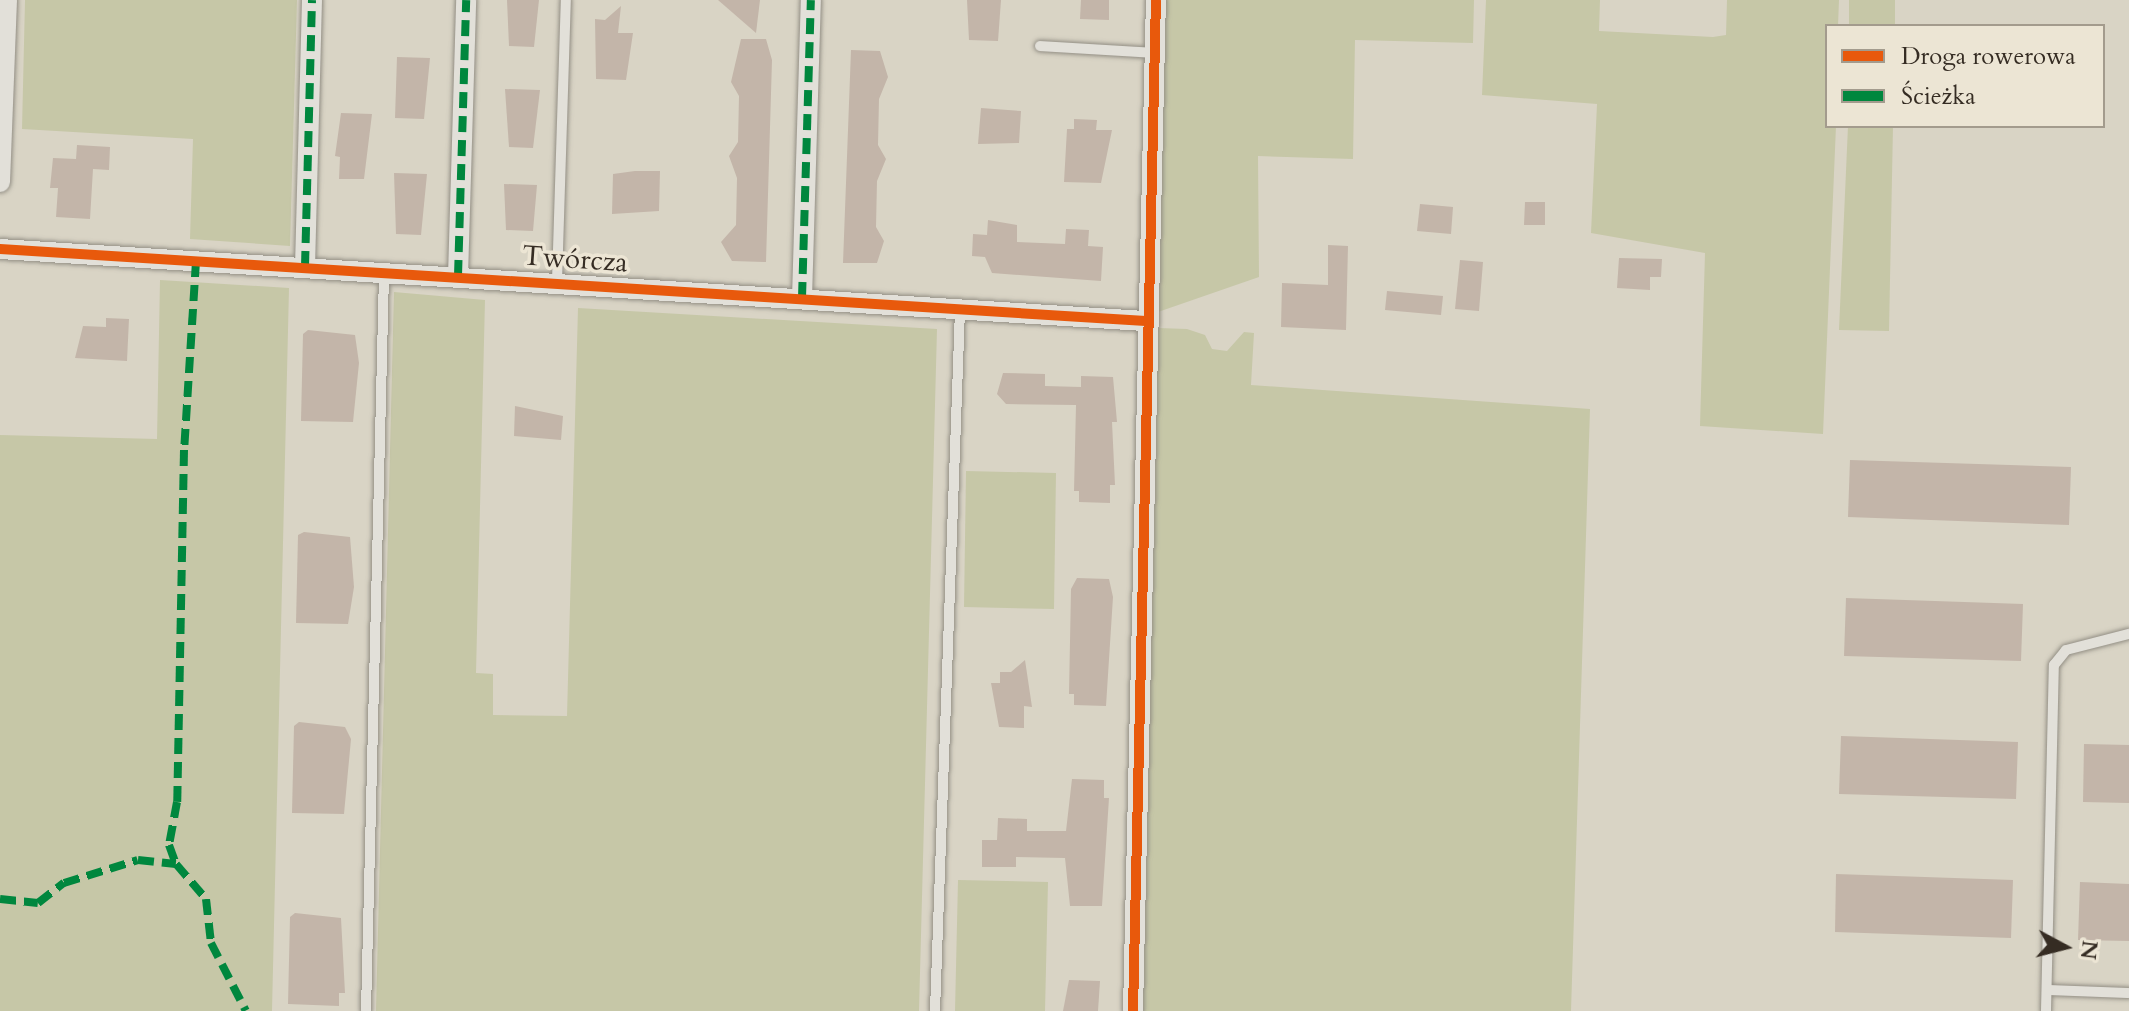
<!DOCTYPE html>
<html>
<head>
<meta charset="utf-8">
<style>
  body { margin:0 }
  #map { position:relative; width:2129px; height:1011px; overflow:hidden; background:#d9d4c5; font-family:Cardo,serif }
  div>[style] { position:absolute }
  .green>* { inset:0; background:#c6c7a7 }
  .building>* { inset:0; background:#c3b5a9 }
  .roads { filter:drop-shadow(0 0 2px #938f85) drop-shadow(0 0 2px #938f85) }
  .lane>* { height:10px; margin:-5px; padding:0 5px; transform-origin:5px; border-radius:5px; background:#e2e0d9 }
  .street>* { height:20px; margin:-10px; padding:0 10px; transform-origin:10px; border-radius:10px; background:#e2e0d9 }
  .quiet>* { height:8px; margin-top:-4px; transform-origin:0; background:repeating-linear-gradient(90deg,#00873e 0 16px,transparent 0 24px) }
  .cycleway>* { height:10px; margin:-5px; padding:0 5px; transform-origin:5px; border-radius:5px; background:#e8590c }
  span { translate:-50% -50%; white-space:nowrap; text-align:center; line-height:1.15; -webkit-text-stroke:7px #ece5d4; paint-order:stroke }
  .street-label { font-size:28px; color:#352c23 }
  .legend { position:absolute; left:1825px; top:24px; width:280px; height:104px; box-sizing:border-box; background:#ece5d4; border:2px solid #a39b8d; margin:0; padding:10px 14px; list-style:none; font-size:24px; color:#352c23 }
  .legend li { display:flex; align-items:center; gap:16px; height:40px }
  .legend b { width:40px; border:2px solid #a39b8d }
  .north { position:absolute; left:2025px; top:907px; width:80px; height:80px; -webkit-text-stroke:6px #ece5d4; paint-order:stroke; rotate:97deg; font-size:22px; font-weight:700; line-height:32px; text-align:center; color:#352c23 }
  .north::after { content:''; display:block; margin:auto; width:28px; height:36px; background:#352c23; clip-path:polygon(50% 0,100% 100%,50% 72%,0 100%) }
</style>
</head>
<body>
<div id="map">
  <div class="green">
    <div style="clip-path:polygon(25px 0,297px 0,290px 246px,190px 239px,193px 139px,22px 129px)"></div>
    <div style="clip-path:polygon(1165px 0,1474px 0,1473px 43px,1355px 40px,1353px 159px,1258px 156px,1259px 277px,1158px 312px)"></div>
    <div style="clip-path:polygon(1486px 0,1600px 0,1599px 31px,1713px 37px,1726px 35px,1727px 0,1839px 0,1838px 26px,1827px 26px,1827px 126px,1836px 126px,1823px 434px,1700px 426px,1705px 253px,1591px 233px,1597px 104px,1482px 95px)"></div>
    <div style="clip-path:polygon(1849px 0,1895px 0,1895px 26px,1849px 26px)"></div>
    <div style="clip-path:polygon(1848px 126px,1893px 126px,1889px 331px,1839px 330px)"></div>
    <div style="clip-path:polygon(160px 280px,289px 288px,272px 1011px,0 1011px,0 435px,157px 439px)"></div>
    <div style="clip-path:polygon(394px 292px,485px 300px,476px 673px,493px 674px,493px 715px,567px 716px,578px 308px,937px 329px,919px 1011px,376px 1011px)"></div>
    <div style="clip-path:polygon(1158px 328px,1187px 329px,1205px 335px,1212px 349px,1227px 351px,1244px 332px,1254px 333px,1251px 385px,1590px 409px,1571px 1011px,1142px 1011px)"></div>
    <div style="clip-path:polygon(966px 471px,1056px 473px,1054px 609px,964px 607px)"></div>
    <div style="clip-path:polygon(958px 880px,1048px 882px,1045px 1011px,955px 1011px)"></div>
  </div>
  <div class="building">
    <div style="clip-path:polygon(507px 0,539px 0,534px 47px,509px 46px)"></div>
    <div style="clip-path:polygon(718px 0,760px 0,756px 33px)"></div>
    <div style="clip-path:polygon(967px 0,1001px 0,998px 41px,969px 40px)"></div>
    <div style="clip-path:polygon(1081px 0,1109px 0,1109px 20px,1080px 19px)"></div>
    <div style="clip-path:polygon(621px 6px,618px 33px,633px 33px,626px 80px,596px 79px,595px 19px,605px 20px)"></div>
    <div style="clip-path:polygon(741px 39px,766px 39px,772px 60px,766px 262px,732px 261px,721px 242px,736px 225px,737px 178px,729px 156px,738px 142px,739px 96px,731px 82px)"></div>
    <div style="clip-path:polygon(851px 50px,880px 51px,888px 77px,879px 99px,878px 145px,886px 159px,877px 181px,876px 227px,884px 241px,877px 263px,843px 263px)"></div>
    <div style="clip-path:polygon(397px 57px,430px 58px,424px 119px,395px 118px)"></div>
    <div style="clip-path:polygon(505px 89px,540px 90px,533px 148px,509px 147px)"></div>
    <div style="clip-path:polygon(981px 108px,1021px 111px,1019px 143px,978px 144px)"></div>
    <div style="clip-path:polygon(341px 113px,372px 114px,364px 179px,339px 179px,340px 157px,335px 156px)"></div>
    <div style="clip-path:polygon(1074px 119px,1097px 120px,1096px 130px,1112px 130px,1101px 183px,1064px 182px,1067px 129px,1074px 129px)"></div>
    <div style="clip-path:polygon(77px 145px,110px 147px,109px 170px,93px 169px,90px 219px,56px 217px,58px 188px,50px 188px,53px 158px,76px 159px)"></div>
    <div style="clip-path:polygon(635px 171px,660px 171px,659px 211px,612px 214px,613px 174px)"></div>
    <div style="clip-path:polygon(394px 173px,427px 174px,421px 235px,396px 234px)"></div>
    <div style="clip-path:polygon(504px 184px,537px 185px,533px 231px,506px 230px)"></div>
    <div style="clip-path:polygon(1525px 202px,1545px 202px,1545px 225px,1524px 225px)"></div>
    <div style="clip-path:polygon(1420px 204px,1453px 207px,1451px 234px,1417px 231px)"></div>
    <div style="clip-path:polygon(988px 220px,1017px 225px,1017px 242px,1065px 244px,1066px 229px,1089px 230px,1088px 246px,1103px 247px,1101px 281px,992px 273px,985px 257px,972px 256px,973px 234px,987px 235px)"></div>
    <div style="clip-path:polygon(1328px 245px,1348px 246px,1346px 330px,1281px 327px,1282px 283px,1328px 285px)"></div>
    <div style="clip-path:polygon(1619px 258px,1662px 259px,1661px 277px,1650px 277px,1650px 290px,1617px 288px)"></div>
    <div style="clip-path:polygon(1460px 260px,1483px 262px,1479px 311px,1455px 309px)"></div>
    <div style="clip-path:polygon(1387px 291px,1443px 296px,1441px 315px,1385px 310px)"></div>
    <div style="clip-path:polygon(106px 318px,129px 319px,127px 361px,75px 358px,83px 326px,106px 327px)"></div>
    <div style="clip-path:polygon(308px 330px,355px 335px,359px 363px,353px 422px,301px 421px,303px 334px)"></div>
    <div style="clip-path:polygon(1003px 373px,1045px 374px,1045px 386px,1081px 387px,1081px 376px,1113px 377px,1117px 422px,1112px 422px,1115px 485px,1110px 485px,1110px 503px,1079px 502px,1079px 491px,1074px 491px,1076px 405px,1006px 404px,997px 394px)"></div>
    <div style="clip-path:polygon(515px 406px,563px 416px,561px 440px,514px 436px)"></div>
    <div style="clip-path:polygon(1850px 460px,2071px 467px,2069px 525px,1848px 517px)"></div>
    <div style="clip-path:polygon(304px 532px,350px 537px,354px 587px,348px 624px,296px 623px,298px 535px)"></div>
    <div style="clip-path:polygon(1077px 578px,1109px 579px,1113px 597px,1106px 706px,1074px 705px,1074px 694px,1069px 694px,1071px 589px)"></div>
    <div style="clip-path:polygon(1846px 598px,2023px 604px,2021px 661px,1844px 656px)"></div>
    <div style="clip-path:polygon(1025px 660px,1032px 707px,1024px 706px,1024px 728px,999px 727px,991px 683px,1000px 683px,1000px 672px,1011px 672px)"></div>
    <div style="clip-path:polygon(299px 722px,345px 727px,351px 739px,344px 814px,292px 813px,294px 726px)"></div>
    <div style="clip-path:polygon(1841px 736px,2018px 742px,2016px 799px,1839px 794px)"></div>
    <div style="clip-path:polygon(2084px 744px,2129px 745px,2129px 803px,2083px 802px)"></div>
    <div style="clip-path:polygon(1072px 779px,1104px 780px,1104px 798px,1109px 798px,1102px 906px,1070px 906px,1065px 858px,1016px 857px,1016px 867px,982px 867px,982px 840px,997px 840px,998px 818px,1027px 819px,1027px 831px,1066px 831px)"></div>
    <div style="clip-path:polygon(1836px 874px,2013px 880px,2011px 938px,1835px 932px)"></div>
    <div style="clip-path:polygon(2080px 882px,2129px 884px,2129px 941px,2078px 940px)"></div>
    <div style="clip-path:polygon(295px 913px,341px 918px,345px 993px,339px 993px,339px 1006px,288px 1004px,290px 917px)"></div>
    <div style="clip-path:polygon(1069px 980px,1100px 981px,1098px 1011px,1063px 1011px)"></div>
  </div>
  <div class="roads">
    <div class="lane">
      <div style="left:1040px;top:46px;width:115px;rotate:3.5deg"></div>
      <div style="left:557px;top:281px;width:281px;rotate:-88.2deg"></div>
      <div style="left:2047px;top:990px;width:82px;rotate:2.1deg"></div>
      <div style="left:366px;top:1011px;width:739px;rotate:-88.6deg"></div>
      <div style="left:935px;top:1011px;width:703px;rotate:-87.96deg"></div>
      <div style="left:2046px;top:1011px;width:346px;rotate:-88.7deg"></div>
      <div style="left:2054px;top:665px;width:19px;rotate:-51deg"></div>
      <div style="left:2066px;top:650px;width:65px;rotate:-14.3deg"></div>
    </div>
    <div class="street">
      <div style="left:0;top:182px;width:182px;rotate:-87.8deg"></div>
      <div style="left:0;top:249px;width:1148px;rotate:3.6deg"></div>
      <div style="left:305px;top:267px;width:267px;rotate:-88.5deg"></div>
      <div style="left:458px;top:276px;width:276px;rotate:-88.3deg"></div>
      <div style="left:802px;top:298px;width:298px;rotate:-88.3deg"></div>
      <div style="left:1133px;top:1011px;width:1011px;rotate:-88.7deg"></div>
    </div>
  </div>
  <div class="quiet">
    <div style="left:196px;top:261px;width:189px;rotate:93.6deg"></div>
    <div style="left:184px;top:450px;width:352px;rotate:91.1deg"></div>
    <div style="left:177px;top:802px;width:44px;rotate:100.5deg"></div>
    <div style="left:169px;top:845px;width:20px;rotate:70deg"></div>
    <div style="left:176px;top:864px;width:46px;rotate:49.4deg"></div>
    <div style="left:206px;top:899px;width:44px;rotate:83.5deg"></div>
    <div style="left:211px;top:943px;width:76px;rotate:62.8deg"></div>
    <div style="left:305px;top:267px;width:267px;rotate:-88.5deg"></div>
    <div style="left:458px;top:276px;width:276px;rotate:-88.3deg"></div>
    <div style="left:802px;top:298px;width:298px;rotate:-88.3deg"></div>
    <div style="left:0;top:899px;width:38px;rotate:6deg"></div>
    <div style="left:38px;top:903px;width:33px;rotate:-38deg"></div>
    <div style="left:64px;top:883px;width:77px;rotate:-17.3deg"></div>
    <div style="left:138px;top:860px;width:38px;rotate:6deg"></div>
  </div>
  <div class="cycleway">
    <div style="left:0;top:249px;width:1148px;rotate:3.6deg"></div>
    <div style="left:1133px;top:1011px;width:1011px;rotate:-88.7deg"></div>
  </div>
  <div class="street-label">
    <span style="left:575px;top:259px;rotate:4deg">Twórcza</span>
  </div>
  <ul class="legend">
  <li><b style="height:10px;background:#e8590c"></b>Droga rowerowa</li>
  <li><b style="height:10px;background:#00873e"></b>Ścieżka</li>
  </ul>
  <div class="north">N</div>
</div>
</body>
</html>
